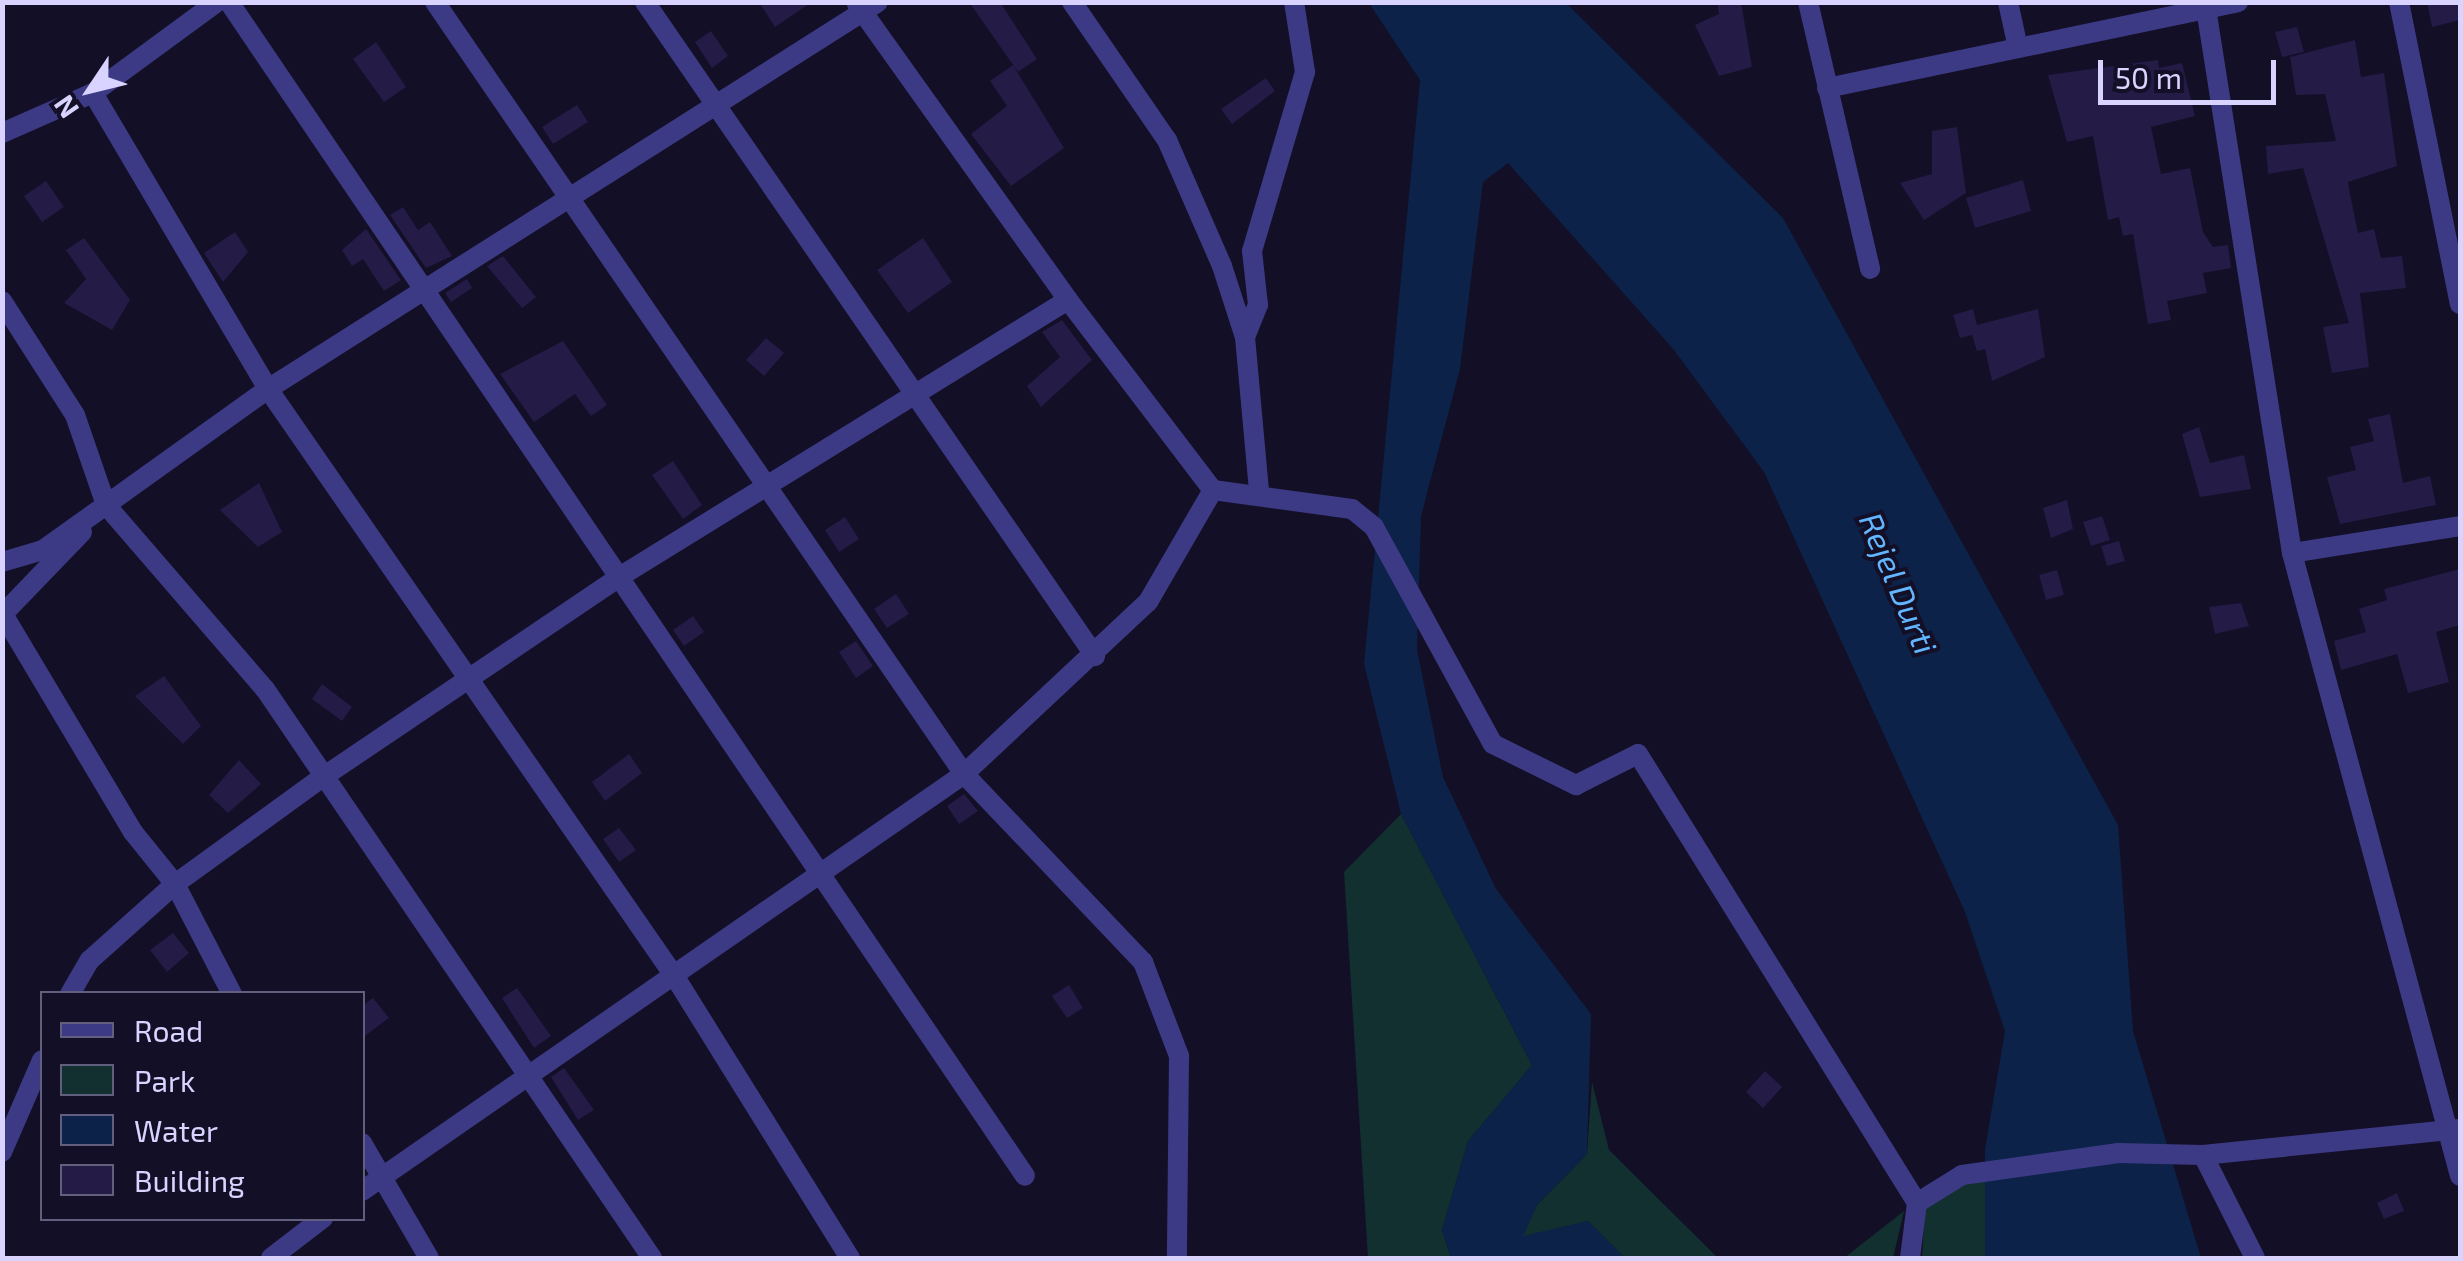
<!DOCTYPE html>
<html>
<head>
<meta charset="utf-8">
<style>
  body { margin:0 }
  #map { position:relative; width:2463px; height:1261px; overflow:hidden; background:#130f26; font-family:"Exo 2",sans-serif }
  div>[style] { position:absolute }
  .green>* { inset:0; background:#12302f }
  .water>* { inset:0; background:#0c2248 }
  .building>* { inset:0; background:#241b47 }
  .minor>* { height:20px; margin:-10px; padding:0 10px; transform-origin:10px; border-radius:10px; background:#3d3a85 }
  span { translate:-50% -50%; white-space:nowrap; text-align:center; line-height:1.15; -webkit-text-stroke:8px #130f26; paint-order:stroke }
  .water-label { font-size:32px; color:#62b6ff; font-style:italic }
  .frame { position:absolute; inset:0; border:5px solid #d9d4ff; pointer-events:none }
  .legend { position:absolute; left:40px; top:991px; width:325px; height:230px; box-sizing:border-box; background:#130f26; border:2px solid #625e7d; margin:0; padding:12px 18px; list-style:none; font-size:30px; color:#d9d4ff }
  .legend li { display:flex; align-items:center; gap:20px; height:50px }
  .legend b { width:50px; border:2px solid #625e7d }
  .north { position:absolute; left:40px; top:40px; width:100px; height:100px; -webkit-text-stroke:8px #130f26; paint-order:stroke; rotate:235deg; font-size:28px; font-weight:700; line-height:40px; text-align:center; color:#d9d4ff }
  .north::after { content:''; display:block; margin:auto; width:35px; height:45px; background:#d9d4ff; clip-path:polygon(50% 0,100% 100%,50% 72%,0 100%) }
  .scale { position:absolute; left:2098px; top:60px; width:178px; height:45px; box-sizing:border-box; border:5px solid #d9d4ff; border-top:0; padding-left:12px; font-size:30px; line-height:35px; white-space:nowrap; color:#d9d4ff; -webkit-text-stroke:8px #130f26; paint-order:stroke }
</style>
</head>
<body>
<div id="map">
  <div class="green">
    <div style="clip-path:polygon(1401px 814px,1532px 1065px,1468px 1141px,1442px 1230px,1451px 1258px,1368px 1258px,1344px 872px)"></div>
    <div style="clip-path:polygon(1592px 1082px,1609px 1150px,1718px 1258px,1625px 1258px,1588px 1221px,1522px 1237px,1537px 1205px,1587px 1154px)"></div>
    <div style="clip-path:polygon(1985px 1180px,1985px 1258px,1922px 1258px,1925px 1208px,1964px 1181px)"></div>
    <div style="clip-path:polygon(1904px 1211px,1893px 1258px,1844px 1258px)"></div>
  </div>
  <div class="water">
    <div style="clip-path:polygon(1369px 3px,1566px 3px,1783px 218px,2118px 825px,2133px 1031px,2201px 1258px,1985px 1258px,1985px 1149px,2005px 1031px,1965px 912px,1764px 472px,1674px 350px,1508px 163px,1483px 182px,1460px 369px,1421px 516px,1417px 650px,1443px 777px,1496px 889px,1591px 1014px,1587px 1154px,1537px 1205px,1523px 1236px,1588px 1221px,1625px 1258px,1451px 1258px,1442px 1230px,1468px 1141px,1532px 1065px,1401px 814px,1364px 664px,1420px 80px)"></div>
  </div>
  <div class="building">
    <div style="clip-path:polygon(759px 2px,812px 2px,775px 27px)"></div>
    <div style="clip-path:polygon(969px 2px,1000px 2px,1037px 59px,1018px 72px)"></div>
    <div style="clip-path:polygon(1717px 2px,1741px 2px,1752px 67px,1719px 76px,1695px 25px,1719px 14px)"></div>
    <div style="clip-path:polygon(2427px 2px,2458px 2px,2460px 20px,2432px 27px)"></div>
    <div style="clip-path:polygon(2297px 27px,2304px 52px,2282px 57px,2275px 32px)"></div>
    <div style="clip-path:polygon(711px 31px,728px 56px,712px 68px,695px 42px)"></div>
    <div style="clip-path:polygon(2355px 40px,2361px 77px,2384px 73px,2397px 166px,2348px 182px,2350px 194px,2358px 233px,2374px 229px,2381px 258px,2402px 256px,2406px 288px,2360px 293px,2369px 367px,2332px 373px,2323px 327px,2349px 323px,2303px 168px,2268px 174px,2266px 146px,2336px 141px,2325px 94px,2296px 95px,2290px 57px)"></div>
    <div style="clip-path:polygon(376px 42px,406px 87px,384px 102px,353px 59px)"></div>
    <div style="clip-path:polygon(2158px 60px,2159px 68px,2182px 63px,2195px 116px,2151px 127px,2161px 174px,2190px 168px,2203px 232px,2213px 247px,2228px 245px,2231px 268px,2203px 273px,2207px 293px,2167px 301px,2171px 320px,2148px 324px,2133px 234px,2123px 236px,2119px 217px,2108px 220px,2093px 136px,2067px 142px,2048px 75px)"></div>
    <div style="clip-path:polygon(1013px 65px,1064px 148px,1011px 186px,971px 134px,1007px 106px,990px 81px)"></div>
    <div style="clip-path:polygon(1266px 78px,1275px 91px,1232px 124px,1221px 109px)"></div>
    <div style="clip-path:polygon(577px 105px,588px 122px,553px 144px,542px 127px)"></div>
    <div style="clip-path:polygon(1957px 127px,1966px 193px,1924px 220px,1900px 183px,1932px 174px,1932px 131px)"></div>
    <div style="clip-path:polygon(2023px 180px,2031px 211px,1975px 228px,1966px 198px)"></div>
    <div style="clip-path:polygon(46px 181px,64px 207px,42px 222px,24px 196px)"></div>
    <div style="clip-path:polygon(403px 207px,418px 230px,430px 222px,452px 256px,426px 268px,390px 215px)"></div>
    <div style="clip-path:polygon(366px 229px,401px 280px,384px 291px,363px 259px,352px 266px,342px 250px)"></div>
    <div style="clip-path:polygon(235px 232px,248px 252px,223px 282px,204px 253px)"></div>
    <div style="clip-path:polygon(84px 238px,130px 300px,112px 330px,64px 303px,86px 279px,66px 250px)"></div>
    <div style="clip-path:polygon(923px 238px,952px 282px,908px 313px,877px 270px)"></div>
    <div style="clip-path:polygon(503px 256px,536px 297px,522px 308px,487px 266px)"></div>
    <div style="clip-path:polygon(467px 279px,472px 288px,451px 302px,445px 293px)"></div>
    <div style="clip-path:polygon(1973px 309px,1977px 325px,2038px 309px,2045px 357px,1992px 381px,1985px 349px,1977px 351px,1972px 335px,1960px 338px,1953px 315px)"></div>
    <div style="clip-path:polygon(1062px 320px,1092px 360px,1041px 407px,1027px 386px,1060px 357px,1042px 332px)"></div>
    <div style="clip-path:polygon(766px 338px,784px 353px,764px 376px,746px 360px)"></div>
    <div style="clip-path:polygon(563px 341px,607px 405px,591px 416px,575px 394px,534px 422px,500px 374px)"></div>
    <div style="clip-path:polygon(2390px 414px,2403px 483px,2430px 476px,2436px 505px,2340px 524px,2327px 477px,2356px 470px,2350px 447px,2374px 441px,2368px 419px)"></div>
    <div style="clip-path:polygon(2199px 427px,2210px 463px,2244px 455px,2251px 489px,2200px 497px,2182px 434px)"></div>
    <div style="clip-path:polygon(673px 461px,702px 505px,683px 519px,652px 475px)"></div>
    <div style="clip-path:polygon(259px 483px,282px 532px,258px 547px,220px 510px)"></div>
    <div style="clip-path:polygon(2067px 500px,2073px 529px,2051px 538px,2043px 508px)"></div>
    <div style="clip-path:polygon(2102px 516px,2110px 540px,2091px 546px,2083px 522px)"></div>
    <div style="clip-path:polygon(845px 517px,859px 539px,839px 552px,825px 530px)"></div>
    <div style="clip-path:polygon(2119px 541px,2125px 561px,2107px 566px,2101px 546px)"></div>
    <div style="clip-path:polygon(2460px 569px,2460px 625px,2436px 632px,2449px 682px,2408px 693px,2397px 654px,2341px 670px,2334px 641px,2366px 632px,2359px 609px,2387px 600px,2384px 589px)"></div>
    <div style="clip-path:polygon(2057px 570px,2064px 595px,2046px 600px,2039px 575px)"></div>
    <div style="clip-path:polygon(896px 594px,909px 614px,887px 628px,874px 609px)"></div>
    <div style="clip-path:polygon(2241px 603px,2249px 626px,2215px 634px,2209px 607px)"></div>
    <div style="clip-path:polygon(693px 616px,704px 632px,684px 646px,673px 630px)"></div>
    <div style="clip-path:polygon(856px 641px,873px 666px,856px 678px,839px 652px)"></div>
    <div style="clip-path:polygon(164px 676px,201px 726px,183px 744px,135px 696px)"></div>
    <div style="clip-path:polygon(322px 684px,352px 707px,342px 721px,312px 699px)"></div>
    <div style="clip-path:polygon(629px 754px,642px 773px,605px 801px,592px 782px)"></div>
    <div style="clip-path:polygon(239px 760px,261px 784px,228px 813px,209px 795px)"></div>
    <div style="clip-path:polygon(964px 794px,978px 811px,959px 824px,947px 806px)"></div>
    <div style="clip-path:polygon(619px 828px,636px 850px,619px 862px,603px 839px)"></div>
    <div style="clip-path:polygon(173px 933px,189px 953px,167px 972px,150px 950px)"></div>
    <div style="clip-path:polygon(1069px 985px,1083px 1008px,1067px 1018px,1052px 996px)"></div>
    <div style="clip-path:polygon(517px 988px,551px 1036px,534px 1048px,502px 998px)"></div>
    <div style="clip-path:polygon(373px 998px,389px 1018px,362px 1038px,362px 1006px)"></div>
    <div style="clip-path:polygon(564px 1068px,594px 1110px,578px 1120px,551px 1077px)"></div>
    <div style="clip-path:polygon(1765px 1071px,1782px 1087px,1763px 1108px,1746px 1092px)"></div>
    <div style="clip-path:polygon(2397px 1193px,2404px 1211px,2384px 1219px,2377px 1203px)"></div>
  </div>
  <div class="minor">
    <div style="left:229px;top:2px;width:1418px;rotate:55.86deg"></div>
    <div style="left:435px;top:2px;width:936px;rotate:55.58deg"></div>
    <div style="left:964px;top:774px;width:260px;rotate:46.4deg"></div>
    <div style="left:1143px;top:962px;width:101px;rotate:69deg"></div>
    <div style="left:1179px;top:1056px;width:202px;rotate:90.6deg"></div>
    <div style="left:645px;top:2px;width:794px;rotate:55.47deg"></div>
    <div style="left:1072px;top:2px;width:168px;rotate:55.5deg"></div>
    <div style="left:1167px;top:140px;width:137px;rotate:66.4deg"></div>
    <div style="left:1222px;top:266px;width:75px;rotate:72.1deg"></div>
    <div style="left:1245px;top:337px;width:156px;rotate:84.8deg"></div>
    <div style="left:1808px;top:2px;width:274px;rotate:76.9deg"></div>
    <div style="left:2008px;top:2px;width:47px;rotate:77.7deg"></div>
    <div style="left:2205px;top:2px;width:558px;rotate:81.03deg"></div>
    <div style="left:2292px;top:553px;width:645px;rotate:74.91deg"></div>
    <div style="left:2399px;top:2px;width:308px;rotate:78.6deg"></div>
    <div style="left:857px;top:4px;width:364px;rotate:54.5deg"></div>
    <div style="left:1827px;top:88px;width:420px;rotate:-11.8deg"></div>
    <div style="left:93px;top:93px;width:344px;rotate:59.4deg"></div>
    <div style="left:268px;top:389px;width:715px;rotate:55.31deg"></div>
    <div style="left:675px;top:977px;width:331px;rotate:58.1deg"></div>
    <div style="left:2px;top:133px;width:99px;rotate:-23.7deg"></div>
    <div style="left:93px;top:93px;width:154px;rotate:-36.3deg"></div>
    <div style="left:2px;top:301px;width:135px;rotate:57.4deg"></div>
    <div style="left:75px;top:415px;width:95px;rotate:71deg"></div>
    <div style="left:106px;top:505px;width:243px;rotate:49.2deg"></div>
    <div style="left:265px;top:689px;width:688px;rotate:55.78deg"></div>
    <div style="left:1245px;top:337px;width:35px;rotate:-68deg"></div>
    <div style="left:1258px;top:305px;width:54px;rotate:-96.3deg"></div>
    <div style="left:1252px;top:251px;width:187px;rotate:-73.5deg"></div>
    <div style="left:1305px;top:72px;width:71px;rotate:-98.9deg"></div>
    <div style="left:82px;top:532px;width:114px;rotate:133.9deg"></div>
    <div style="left:3px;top:614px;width:254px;rotate:59.2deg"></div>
    <div style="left:133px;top:832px;width:67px;rotate:51.1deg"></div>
    <div style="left:175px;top:884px;width:124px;rotate:62.6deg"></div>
    <div style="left:2292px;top:553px;width:170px;rotate:-9.1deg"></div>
    <div style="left:2px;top:562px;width:43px;rotate:-16.3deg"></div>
    <div style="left:43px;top:550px;width:277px;rotate:-35.6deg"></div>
    <div style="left:268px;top:389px;width:722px;rotate:-32.39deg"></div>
    <div style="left:70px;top:994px;width:39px;rotate:-60deg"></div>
    <div style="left:90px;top:960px;width:114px;rotate:-41.8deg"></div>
    <div style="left:175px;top:884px;width:183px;rotate:-35.9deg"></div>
    <div style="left:323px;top:777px;width:354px;rotate:-34deg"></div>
    <div style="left:616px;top:579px;width:531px;rotate:-31.69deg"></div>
    <div style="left:1068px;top:300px;width:239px;rotate:52.7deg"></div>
    <div style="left:1213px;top:490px;width:140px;rotate:7.8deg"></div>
    <div style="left:1352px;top:509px;width:28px;rotate:39deg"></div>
    <div style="left:1374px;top:527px;width:247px;rotate:61.3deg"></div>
    <div style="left:1493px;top:744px;width:93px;rotate:26.3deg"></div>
    <div style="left:1576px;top:785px;width:69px;rotate:-26.6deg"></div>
    <div style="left:1638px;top:754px;width:529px;rotate:58.14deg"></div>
    <div style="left:1917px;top:1203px;width:55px;rotate:97.3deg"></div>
    <div style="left:362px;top:1143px;width:133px;rotate:59.8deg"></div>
    <div style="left:2px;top:1152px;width:100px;rotate:-66.5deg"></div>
    <div style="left:2203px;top:1155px;width:115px;rotate:63.2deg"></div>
    <div style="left:362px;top:1191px;width:732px;rotate:-34.71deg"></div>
    <div style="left:964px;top:774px;width:252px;rotate:-43.1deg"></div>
    <div style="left:1148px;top:602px;width:129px;rotate:-59.9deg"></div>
    <div style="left:1917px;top:1203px;width:53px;rotate:-31.9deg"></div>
    <div style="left:1962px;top:1175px;width:158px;rotate:-8deg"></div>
    <div style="left:2118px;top:1153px;width:85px;rotate:1.3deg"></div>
    <div style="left:2203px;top:1155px;width:258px;rotate:-5.8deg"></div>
    <div style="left:271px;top:1258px;width:66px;rotate:-37.6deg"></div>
  </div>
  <div class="water-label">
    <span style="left:1899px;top:583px;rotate:67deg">Rejel Durti</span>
  </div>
  <div class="frame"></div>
  <ul class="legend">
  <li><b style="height:12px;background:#3d3a85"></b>Road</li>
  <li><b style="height:28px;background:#12302f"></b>Park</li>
  <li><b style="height:28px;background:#0c2248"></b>Water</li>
  <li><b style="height:28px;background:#241b47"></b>Building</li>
  </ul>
  <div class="north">N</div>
  <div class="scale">50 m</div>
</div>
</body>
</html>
